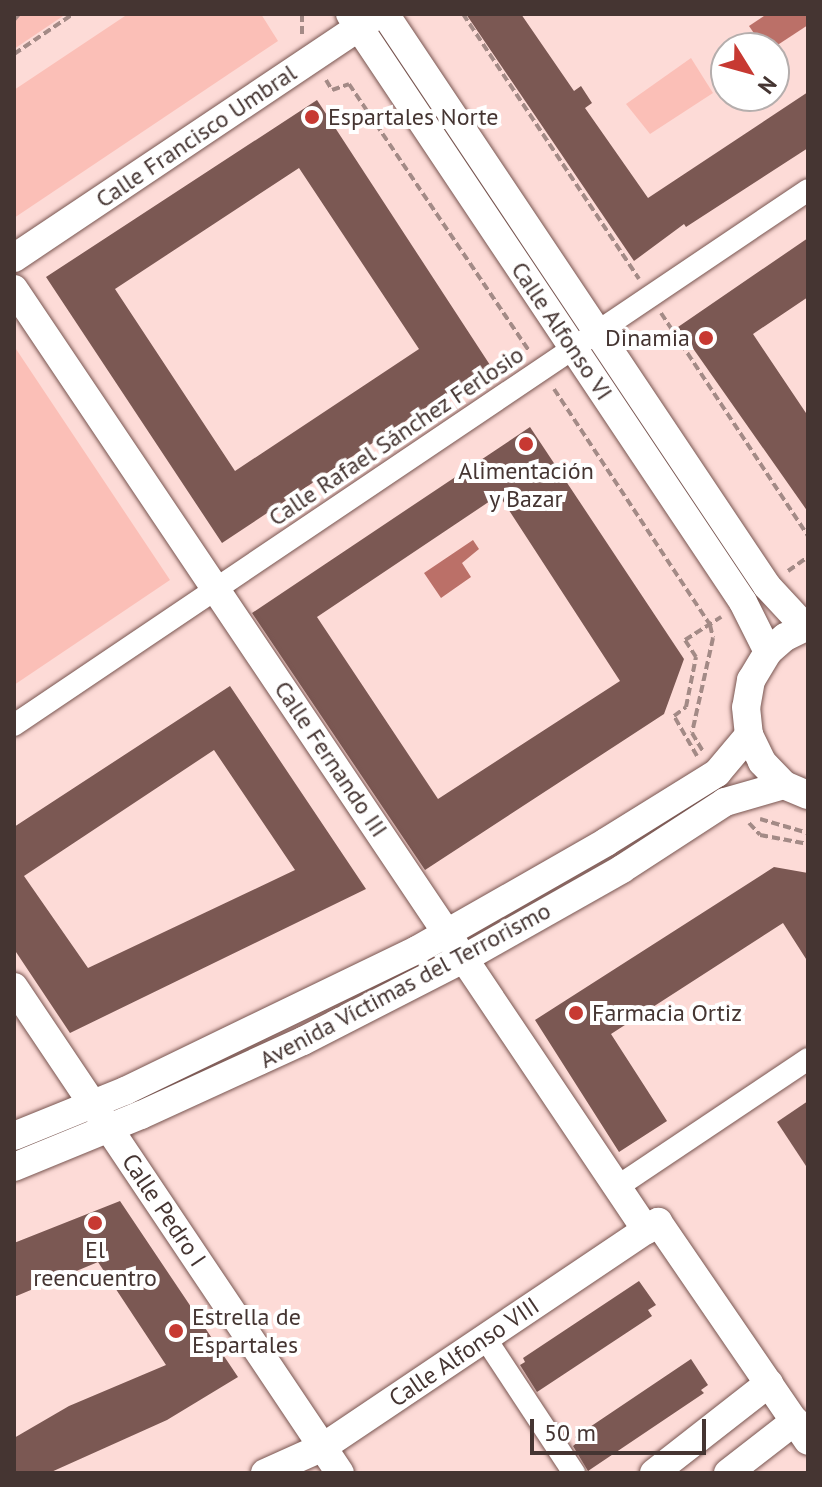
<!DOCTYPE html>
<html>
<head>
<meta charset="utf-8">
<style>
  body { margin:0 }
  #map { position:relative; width:822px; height:1487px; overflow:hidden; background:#fddbd7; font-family:"PT Sans",sans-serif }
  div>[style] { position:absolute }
  .green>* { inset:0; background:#fbbfb7 }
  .water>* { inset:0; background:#bb7068 }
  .building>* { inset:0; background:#7b5853 }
  .path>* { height:4px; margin-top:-2px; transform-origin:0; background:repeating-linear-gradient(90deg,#a38a86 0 8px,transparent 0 12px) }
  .roads { filter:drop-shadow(0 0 2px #785550) drop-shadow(0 0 2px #785550) }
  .pedestrian>* { height:22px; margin:-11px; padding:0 11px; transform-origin:11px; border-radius:11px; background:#fff }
  .minor>* { height:28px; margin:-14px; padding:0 14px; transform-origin:14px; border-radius:14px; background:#fff }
  .dots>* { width:22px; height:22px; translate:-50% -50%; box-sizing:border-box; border:4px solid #fff; border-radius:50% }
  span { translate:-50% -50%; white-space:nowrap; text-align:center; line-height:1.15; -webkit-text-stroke:8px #fff; paint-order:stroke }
  .poi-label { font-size:24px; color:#453532 }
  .left { translate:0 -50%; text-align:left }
  .right { translate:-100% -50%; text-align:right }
  .street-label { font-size:24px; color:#453532 }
  .frame { position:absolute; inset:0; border:16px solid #453532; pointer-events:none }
  .north { position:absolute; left:710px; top:32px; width:80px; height:80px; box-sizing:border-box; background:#fff; border:2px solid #b5aead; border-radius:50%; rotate:127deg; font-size:22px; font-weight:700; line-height:32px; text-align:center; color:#453532 }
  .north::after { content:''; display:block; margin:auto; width:28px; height:36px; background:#c73932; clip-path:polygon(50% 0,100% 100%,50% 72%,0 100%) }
  .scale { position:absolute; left:530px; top:1419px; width:176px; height:36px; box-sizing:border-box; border:4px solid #453532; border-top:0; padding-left:10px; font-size:24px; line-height:28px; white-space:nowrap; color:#453532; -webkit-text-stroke:6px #fff; paint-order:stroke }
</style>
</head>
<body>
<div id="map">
  <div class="green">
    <div style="clip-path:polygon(14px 14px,66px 14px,14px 49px)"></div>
    <div style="clip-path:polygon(128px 14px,261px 14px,278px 41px,14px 218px,14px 90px)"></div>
    <div style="clip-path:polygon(691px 58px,713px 93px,650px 134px,626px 104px)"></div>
    <div style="clip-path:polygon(14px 346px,170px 580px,14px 685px)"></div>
  </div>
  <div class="water">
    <div style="clip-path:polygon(767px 14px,807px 14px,808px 25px,773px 48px,764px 48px,749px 26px)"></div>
    <div style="clip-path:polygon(473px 540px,479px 549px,462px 563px,471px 577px,441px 598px,424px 573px)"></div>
  </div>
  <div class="building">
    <div style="clip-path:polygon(466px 14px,521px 14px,574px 91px,581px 86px,592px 103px,585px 108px,648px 198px,808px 92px,808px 148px,686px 227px,684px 224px,634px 261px)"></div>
    <div style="clip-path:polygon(evenodd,317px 100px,490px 365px,222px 543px,46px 277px,317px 100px,299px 168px,419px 349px,235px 471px,115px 289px,299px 168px)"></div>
    <div style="clip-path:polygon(808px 238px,808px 297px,753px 334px,808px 416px,808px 512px,678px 327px)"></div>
    <div style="clip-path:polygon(evenodd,530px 427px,684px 659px,664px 714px,425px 870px,252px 613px,530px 427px,499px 495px,620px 681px,438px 799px,317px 617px,499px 495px)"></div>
    <div style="clip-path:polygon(evenodd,230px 686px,366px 889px,70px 1033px,14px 949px,14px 827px,230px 686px,214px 750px,295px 870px,88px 968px,24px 876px,214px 750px)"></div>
    <div style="clip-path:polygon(774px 867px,808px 873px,808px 962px,783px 923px,611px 1034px,667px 1121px,619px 1152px,535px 1020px)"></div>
    <div style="clip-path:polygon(808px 1101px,808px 1169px,777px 1122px)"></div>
    <div style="clip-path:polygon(120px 1201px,238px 1377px,167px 1420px,49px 1473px,14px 1473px,14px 1438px,69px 1406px,166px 1365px,98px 1262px,14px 1297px,14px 1243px)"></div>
    <div style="clip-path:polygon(639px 1281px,656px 1305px,648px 1310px,652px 1316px,537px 1392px,520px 1365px,525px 1362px,523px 1358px)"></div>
    <div style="clip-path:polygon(691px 1359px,708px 1385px,701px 1390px,704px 1393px,588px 1471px,573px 1446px,579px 1441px,575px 1437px)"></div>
  </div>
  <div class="path">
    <div style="left:302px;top:14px;width:21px;rotate:90deg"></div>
    <div style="left:463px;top:14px;width:318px;rotate:56.4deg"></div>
    <div style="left:14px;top:20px;width:8px;rotate:-50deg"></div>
    <div style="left:14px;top:54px;width:71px;rotate:-34.1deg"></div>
    <div style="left:326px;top:80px;width:12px;rotate:59deg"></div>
    <div style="left:332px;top:90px;width:18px;rotate:-19deg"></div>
    <div style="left:349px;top:84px;width:322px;rotate:56deg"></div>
    <div style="left:661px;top:313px;width:267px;rotate:56.6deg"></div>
    <div style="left:554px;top:389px;width:283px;rotate:56.5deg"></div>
    <div style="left:710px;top:625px;width:13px;rotate:77deg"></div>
    <div style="left:713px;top:638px;width:97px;rotate:102.5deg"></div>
    <div style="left:692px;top:733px;width:21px;rotate:59deg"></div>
    <div style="left:788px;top:571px;width:24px;rotate:-35deg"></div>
    <div style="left:697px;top:756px;width:46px;rotate:-119.9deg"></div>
    <div style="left:674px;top:716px;width:15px;rotate:-37deg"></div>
    <div style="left:686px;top:707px;width:51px;rotate:-78.7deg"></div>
    <div style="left:696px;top:657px;width:20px;rotate:-123deg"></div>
    <div style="left:685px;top:640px;width:43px;rotate:-32.6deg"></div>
    <div style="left:760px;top:819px;width:50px;rotate:16.3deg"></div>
    <div style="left:749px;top:823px;width:16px;rotate:47deg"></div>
    <div style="left:760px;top:835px;width:49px;rotate:10.6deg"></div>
  </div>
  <div class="roads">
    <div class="pedestrian">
      <div style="left:14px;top:725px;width:957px;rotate:-33.97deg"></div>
      <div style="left:617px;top:1187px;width:230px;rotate:-33.8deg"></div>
      <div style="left:485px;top:1338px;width:162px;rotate:56.6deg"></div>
    </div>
    <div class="minor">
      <div style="left:350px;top:14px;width:707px;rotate:56.24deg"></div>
      <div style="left:743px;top:602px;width:56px;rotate:63.4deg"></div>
      <div style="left:385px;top:14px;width:688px;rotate:56.26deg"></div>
      <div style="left:767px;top:586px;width:56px;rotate:47.2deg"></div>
      <div style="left:14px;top:258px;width:433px;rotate:-33.8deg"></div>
      <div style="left:14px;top:289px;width:1134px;rotate:56.11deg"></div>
      <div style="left:808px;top:626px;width:25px;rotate:154deg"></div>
      <div style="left:785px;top:637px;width:23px;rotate:139deg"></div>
      <div style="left:768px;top:652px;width:33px;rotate:121deg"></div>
      <div style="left:751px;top:680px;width:27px;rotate:100deg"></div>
      <div style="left:746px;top:707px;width:28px;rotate:84deg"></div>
      <div style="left:749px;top:735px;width:30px;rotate:64deg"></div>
      <div style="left:762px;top:762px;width:32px;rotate:46deg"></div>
      <div style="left:784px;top:785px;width:26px;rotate:23deg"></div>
      <div style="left:14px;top:987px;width:585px;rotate:56.15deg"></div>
      <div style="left:14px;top:1136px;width:120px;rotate:-22.1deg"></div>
      <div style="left:125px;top:1091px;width:324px;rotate:-25.8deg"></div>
      <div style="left:417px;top:950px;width:218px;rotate:-29.7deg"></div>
      <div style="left:606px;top:842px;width:131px;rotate:-31.9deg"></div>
      <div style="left:717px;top:773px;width:50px;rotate:-49.9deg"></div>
      <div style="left:14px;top:1167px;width:137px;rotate:-22.3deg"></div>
      <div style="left:141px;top:1115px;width:178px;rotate:-24.6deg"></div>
      <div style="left:303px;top:1041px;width:182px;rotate:-27.1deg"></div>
      <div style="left:465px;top:958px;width:180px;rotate:-29.5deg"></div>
      <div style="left:622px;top:869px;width:123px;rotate:-33deg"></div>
      <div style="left:725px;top:802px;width:61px;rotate:-16.1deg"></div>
      <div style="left:265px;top:1473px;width:64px;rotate:-24.1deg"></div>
      <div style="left:323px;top:1447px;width:404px;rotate:-33.9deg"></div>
      <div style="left:658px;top:1222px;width:265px;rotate:55.6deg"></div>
      <div style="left:654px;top:1473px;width:146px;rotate:-38deg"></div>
      <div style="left:728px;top:1473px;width:85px;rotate:-37.8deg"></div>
    </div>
  </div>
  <div class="dots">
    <div style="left:312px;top:117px;background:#c73932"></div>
    <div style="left:706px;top:338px;background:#c73932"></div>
    <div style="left:526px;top:444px;background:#c73932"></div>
    <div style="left:576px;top:1013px;background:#c73932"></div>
    <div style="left:95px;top:1223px;background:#c73932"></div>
    <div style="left:176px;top:1331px;background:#c73932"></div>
  </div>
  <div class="poi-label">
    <span class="left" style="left:328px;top:117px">Espartales Norte</span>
    <span class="right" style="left:690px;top:338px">Dinamia</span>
    <span style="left:526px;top:485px">Alimentación<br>y Bazar</span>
    <span class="left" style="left:592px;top:1013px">Farmacia Ortiz</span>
    <span style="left:95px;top:1264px">El<br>reencuentro</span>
    <span class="left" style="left:192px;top:1331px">Estrella de<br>Espartales</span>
  </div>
  <div class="street-label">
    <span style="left:196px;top:136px;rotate:-34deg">Calle Francisco Umbral</span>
    <span style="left:562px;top:331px;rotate:56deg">Calle Alfonso VI</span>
    <span style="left:396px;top:436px;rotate:-34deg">Calle Rafael Sánchez Ferlosio</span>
    <span style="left:331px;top:759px;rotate:56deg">Calle Fernando III</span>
    <span style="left:405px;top:985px;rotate:-28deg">Avenida Víctimas del Terrorismo</span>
    <span style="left:164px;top:1210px;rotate:56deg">Calle Pedro I</span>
    <span style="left:464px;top:1352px;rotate:-34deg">Calle Alfonso VIII</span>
  </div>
  <div class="frame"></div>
  <div class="north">N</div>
  <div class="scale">50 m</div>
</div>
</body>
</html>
